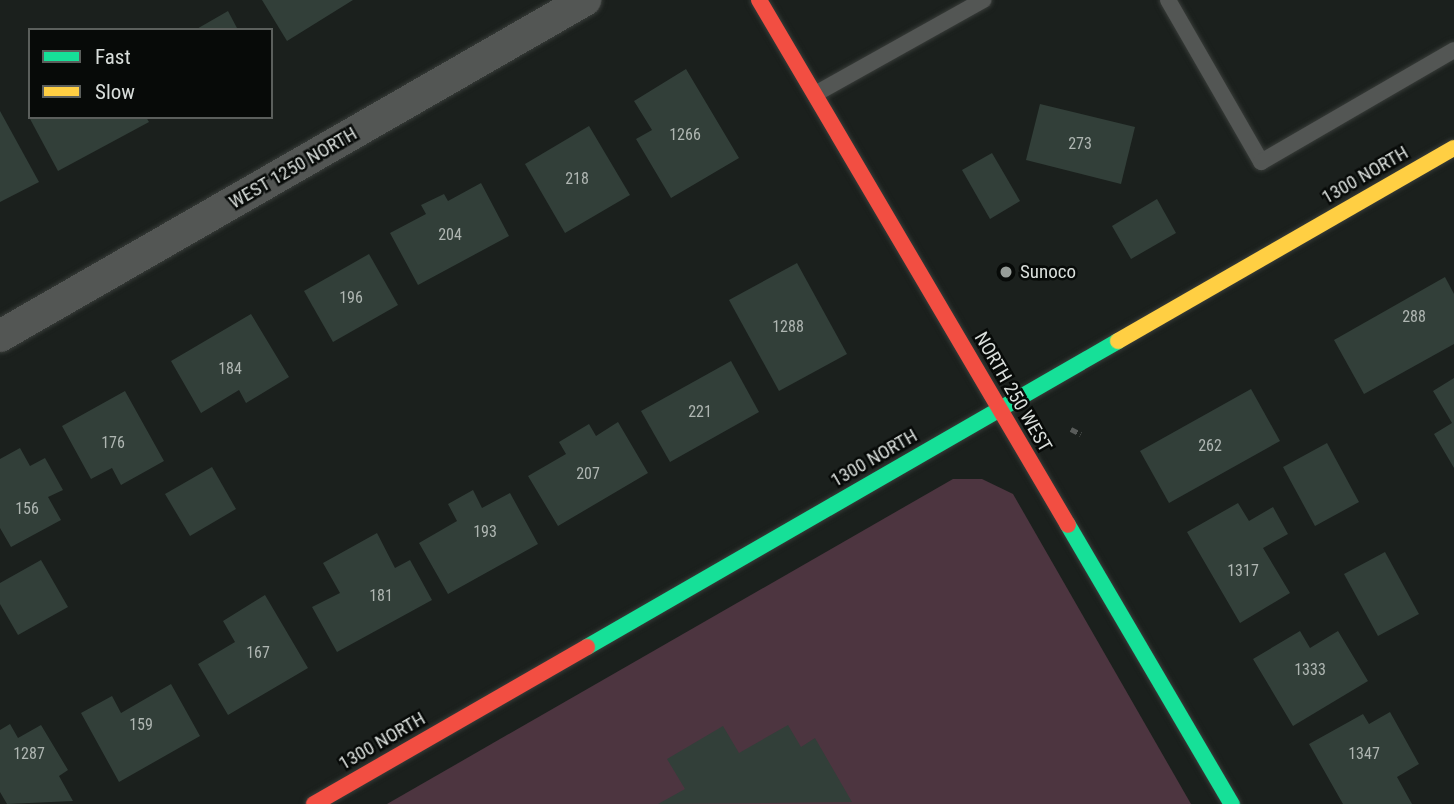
<!DOCTYPE html>
<html>
<head>
<meta charset="utf-8">
<style>
  body { margin:0 }
  #map { position:relative; width:1454px; height:804px; overflow:hidden; background:#1b201d; font-family:"Roboto Condensed",sans-serif }
  div>[style] { position:absolute }
  .green>* { inset:0; background:#4d3540 }
  .building>* { inset:0; background:#323f39 }
  .path>* { height:4.5px; margin-top:-2.25px; transform-origin:0; background:repeating-linear-gradient(90deg,#585b59 0 7px,transparent 0 10.5px) }
  .roads { filter:drop-shadow(0 0 2px #383c39) drop-shadow(0 0 2px #383c39) }
  .lane>* { height:16px; margin:-8px; padding:0 8px; transform-origin:8px; border-radius:8px; background:#535654 }
  .street>* { height:32px; margin:-16px; padding:0 16px; transform-origin:16px; border-radius:16px; background:#535654 }
  .fast>* { height:16px; margin:-8px; padding:0 8px; transform-origin:8px; border-radius:8px; background:#16e098 }
  .slow>* { height:16px; margin:-8px; padding:0 8px; transform-origin:8px; border-radius:8px; background:#ffcf43 }
  .jam>* { height:16px; margin:-8px; padding:0 8px; transform-origin:8px; border-radius:8px; background:#f24e42 }
  .dots>* { width:19px; height:19px; translate:-50% -50%; box-sizing:border-box; border:4px solid #070a08; border-radius:50% }
  span { translate:-50% -50%; white-space:nowrap; text-align:center; line-height:1.15; -webkit-text-stroke:5px #070a08; paint-order:stroke }
  .number-label { font-size:16px; color:#afb6b2 }
  .number-label span { -webkit-text-stroke-width:0 }
  .street-label { font-size:19px; color:#d9dedb }
  .poi-label { font-size:19px; color:#d9dedb }
  .left { translate:0 -50%; text-align:left }
  .legend { position:absolute; left:28px; top:28px; width:245px; height:91px; box-sizing:border-box; background:#070a08; border:2px solid #5b5f5c; margin:0; padding:9px 12px; list-style:none; font-size:21px; color:#d9dedb }
  .legend li { display:flex; align-items:center; gap:14px; height:35px }
  .legend b { width:35px; border:2px solid #5b5f5c }
</style>
</head>
<body>
<div id="map">
  <div class="green">
    <div style="clip-path:polygon(953px 479px,982px 479px,1013px 494px,1191px 804px,387px 804px)"></div>
  </div>
  <div class="building">
    <div style="clip-path:polygon(262px 0,353px 0,287px 41px)"></div>
    <div style="clip-path:polygon(228px 11px,238px 30px,195px 30px)"></div>
    <div style="clip-path:polygon(686px 69px,739px 158px,671px 198px,636px 139px,652px 130px,634px 101px)"></div>
    <div style="clip-path:polygon(1040px 104px,1135px 127px,1121px 184px,1026px 160px)"></div>
    <div style="clip-path:polygon(0 111px,39px 182px,0 202px)"></div>
    <div style="clip-path:polygon(29px 117px,146px 117px,149px 122px,58px 171px)"></div>
    <div style="clip-path:polygon(589px 126px,630px 195px,565px 233px,525px 164px)"></div>
    <div style="clip-path:polygon(992px 153px,1020px 201px,990px 219px,962px 170px)"></div>
    <div style="clip-path:polygon(481px 183px,509px 236px,418px 285px,390px 233px,426px 214px,421px 205px,444px 194px,448px 201px)"></div>
    <div style="clip-path:polygon(1157px 199px,1176px 233px,1131px 259px,1112px 226px)"></div>
    <div style="clip-path:polygon(369px 254px,398px 305px,333px 342px,304px 291px)"></div>
    <div style="clip-path:polygon(797px 263px,847px 354px,779px 391px,729px 300px)"></div>
    <div style="clip-path:polygon(1445px 277px,1454px 294px,1454px 344px,1364px 394px,1334px 340px)"></div>
    <div style="clip-path:polygon(251px 314px,289px 377px,246px 403px,239px 390px,201px 413px,171px 361px)"></div>
    <div style="clip-path:polygon(731px 361px,759px 412px,670px 462px,641px 411px)"></div>
    <div style="clip-path:polygon(1454px 378px,1454px 468px,1434px 434px,1452px 423px,1433px 391px)"></div>
    <div style="clip-path:polygon(1251px 389px,1280px 441px,1169px 503px,1140px 451px)"></div>
    <div style="clip-path:polygon(125px 391px,164px 461px,121px 485px,112px 468px,91px 479px,62px 426px)"></div>
    <div style="clip-path:polygon(618px 422px,648px 473px,558px 526px,528px 476px,566px 454px,559px 442px,589px 424px,596px 436px)"></div>
    <div style="clip-path:polygon(1327px 443px,1359px 502px,1315px 526px,1283px 467px)"></div>
    <div style="clip-path:polygon(20px 448px,30px 466px,45px 458px,63px 490px,48px 497px,61px 520px,11px 547px,0 528px,0 459px)"></div>
    <div style="clip-path:polygon(212px 467px,236px 509px,190px 536px,165px 494px)"></div>
    <div style="clip-path:polygon(473px 490px,482px 508px,510px 493px,538px 544px,448px 594px,419px 543px,457px 521px,448px 504px)"></div>
    <div style="clip-path:polygon(1238px 503px,1249px 521px,1273px 507px,1288px 534px,1263px 548px,1290px 593px,1240px 623px,1187px 532px)"></div>
    <div style="clip-path:polygon(377px 533px,395px 568px,410px 560px,432px 600px,337px 652px,312px 607px,340px 593px,323px 563px)"></div>
    <div style="clip-path:polygon(1385px 552px,1419px 614px,1378px 636px,1344px 574px)"></div>
    <div style="clip-path:polygon(41px 560px,68px 607px,18px 635px,0 604px,0 583px)"></div>
    <div style="clip-path:polygon(265px 595px,308px 668px,228px 715px,198px 664px,235px 642px,223px 621px)"></div>
    <div style="clip-path:polygon(1300px 631px,1310px 648px,1338px 631px,1368px 681px,1293px 726px,1253px 659px)"></div>
    <div style="clip-path:polygon(171px 684px,200px 736px,119px 782px,81px 713px,112px 696px,121px 713px)"></div>
    <div style="clip-path:polygon(1390px 712px,1419px 764px,1397px 777px,1412px 804px,1343px 804px,1309px 744px,1363px 714px,1369px 724px)"></div>
    <div style="clip-path:polygon(10px 724px,18px 738px,41px 725px,68px 770px,59px 776px,73px 801px,7px 804px,0 792px,0 730px)"></div>
    <div style="clip-path:polygon(788px 725px,801px 747px,815px 738px,852px 802px,658px 804px,685px 789px,667px 759px,723px 726px,739px 753px)"></div>
  </div>
  <div class="path">
    <div style="left:1071px;top:429px;width:11px;rotate:27deg"></div>
  </div>
  <div class="roads">
    <div class="lane">
      <div style="left:1168px;top:0;width:187px;rotate:60.1deg"></div>
      <div style="left:1261px;top:162px;width:223px;rotate:-30.1deg"></div>
      <div style="left:815px;top:94px;width:193px;rotate:-29.2deg"></div>
    </div>
    <div class="street">
      <div style="left:0;top:336px;width:675px;rotate:-29.87deg"></div>
    </div>
    <div class="fast">
      <div style="left:1068px;top:525px;width:324px;rotate:59.6deg"></div>
      <div style="left:587px;top:647px;width:613px;rotate:-29.95deg"></div>
    </div>
    <div class="slow">
      <div style="left:1118px;top:341px;width:387px;rotate:-29.9deg"></div>
    </div>
    <div class="jam">
      <div style="left:759px;top:0;width:609px;rotate:59.52deg"></div>
      <div style="left:314px;top:804px;width:315px;rotate:-29.9deg"></div>
    </div>
  </div>
  <div class="dots">
    <div style="left:1006px;top:272px;background:#969c98"></div>
  </div>
  <div class="number-label">
    <span style="left:685px;top:135px">1266</span>
    <span style="left:1080px;top:144px">273</span>
    <span style="left:577px;top:179px">218</span>
    <span style="left:450px;top:235px">204</span>
    <span style="left:351px;top:298px">196</span>
    <span style="left:1414px;top:317px">288</span>
    <span style="left:788px;top:327px">1288</span>
    <span style="left:230px;top:369px">184</span>
    <span style="left:700px;top:412px">221</span>
    <span style="left:113px;top:443px">176</span>
    <span style="left:1210px;top:446px">262</span>
    <span style="left:588px;top:474px">207</span>
    <span style="left:27px;top:509px">156</span>
    <span style="left:485px;top:532px">193</span>
    <span style="left:1243px;top:571px">1317</span>
    <span style="left:381px;top:596px">181</span>
    <span style="left:258px;top:653px">167</span>
    <span style="left:1310px;top:670px">1333</span>
    <span style="left:141px;top:725px">159</span>
    <span style="left:29px;top:754px">1287</span>
    <span style="left:1364px;top:754px">1347</span>
  </div>
  <div class="street-label">
    <span style="left:293px;top:168px;rotate:-30deg">WEST 1250 NORTH</span>
    <span style="left:1365px;top:175px;rotate:-30deg">1300 NORTH</span>
    <span style="left:1013px;top:392px;rotate:60deg">NORTH 250 WEST</span>
    <span style="left:874px;top:458px;rotate:-30deg">1300 NORTH</span>
    <span style="left:382px;top:741px;rotate:-30deg">1300 NORTH</span>
  </div>
  <div class="poi-label">
    <span class="left" style="left:1020px;top:272px">Sunoco</span>
  </div>
  <ul class="legend">
  <li><b style="height:9px;background:#16e098"></b>Fast</li>
  <li><b style="height:9px;background:#ffcf43"></b>Slow</li>
  </ul>
</div>
</body>
</html>
